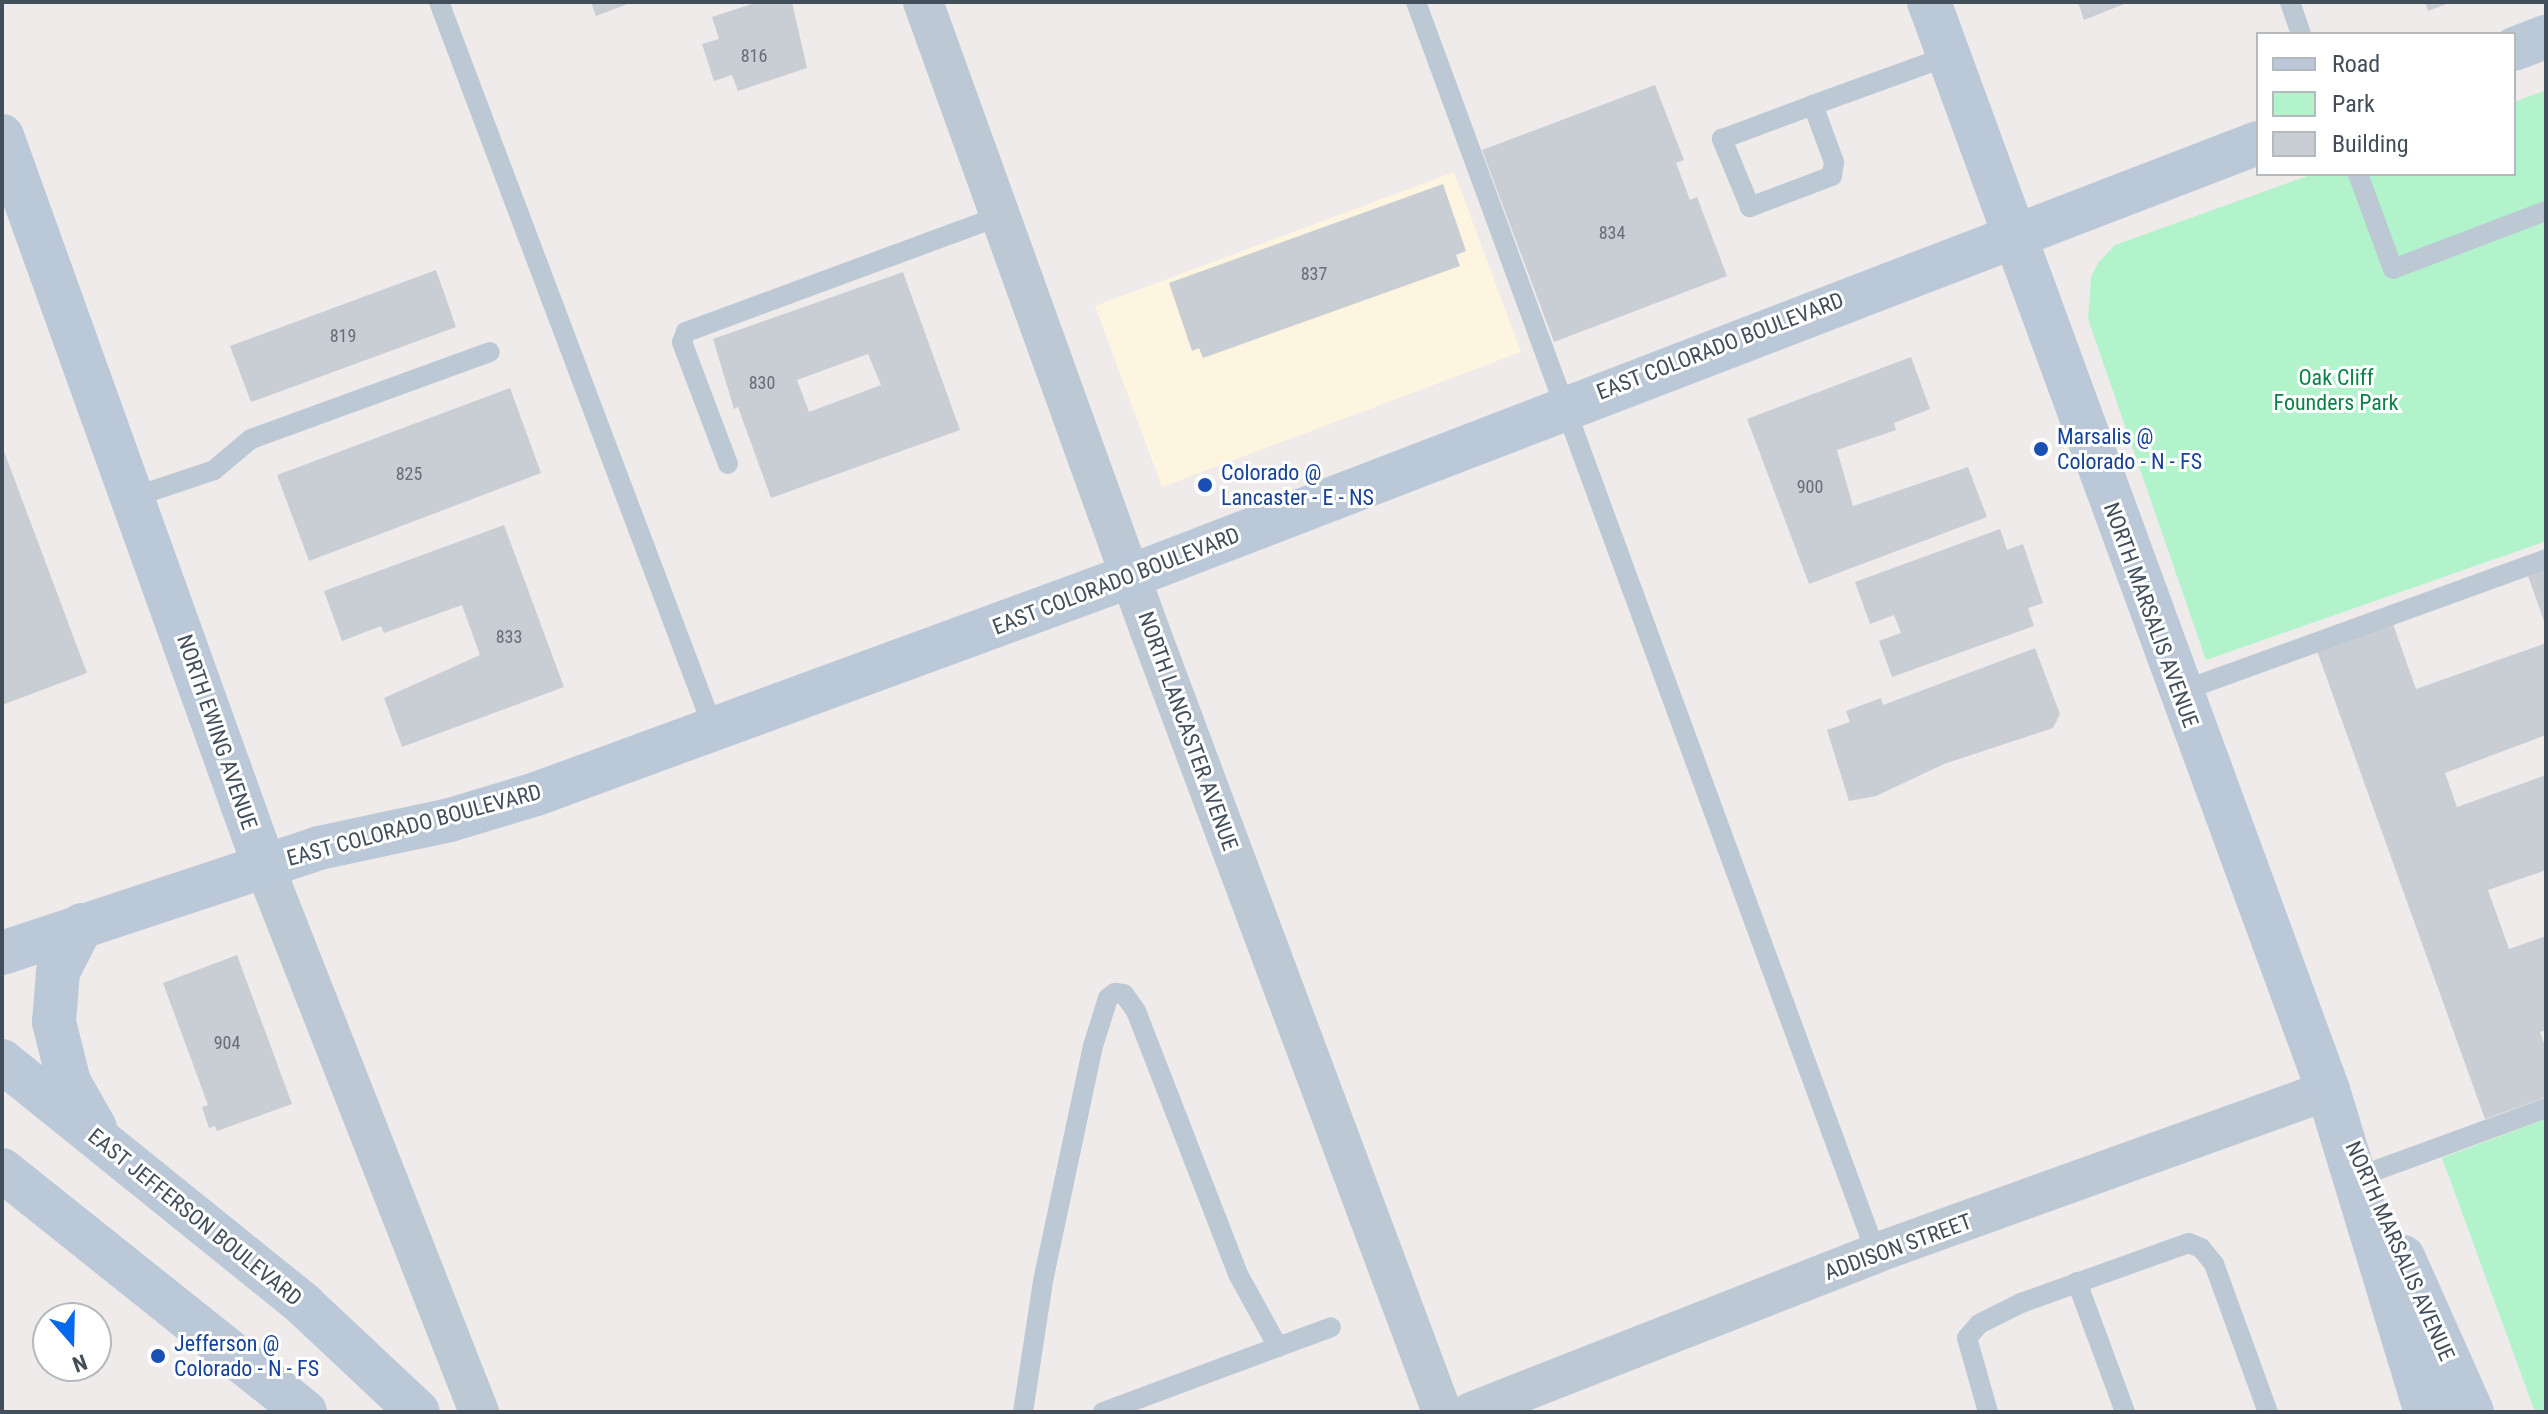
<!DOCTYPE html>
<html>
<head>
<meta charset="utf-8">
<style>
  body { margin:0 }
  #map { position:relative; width:2548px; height:1414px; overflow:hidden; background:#efebeb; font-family:"Roboto Condensed",sans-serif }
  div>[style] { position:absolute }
  .commercial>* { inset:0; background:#fdf5e0 }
  .green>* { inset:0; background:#b2f3cc }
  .building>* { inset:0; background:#c9cdd4 }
  .lane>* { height:20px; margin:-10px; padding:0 10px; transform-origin:10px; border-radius:10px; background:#bcc8d3 }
  .street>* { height:40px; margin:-20px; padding:0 20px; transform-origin:20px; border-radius:20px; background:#bcc8d3 }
  .secondary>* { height:44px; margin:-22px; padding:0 22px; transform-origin:22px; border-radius:22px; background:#bbc8d7 }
  .dots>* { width:22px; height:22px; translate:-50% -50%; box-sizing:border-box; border:4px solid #fff; border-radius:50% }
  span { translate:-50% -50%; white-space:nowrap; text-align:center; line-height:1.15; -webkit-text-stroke:6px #fff; paint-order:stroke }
  .number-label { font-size:18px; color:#646e78 }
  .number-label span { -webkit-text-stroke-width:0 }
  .street-label { font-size:22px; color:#424f5a }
  .park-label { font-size:22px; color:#0c8248 }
  .transit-label { font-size:22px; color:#164399 }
  .left { translate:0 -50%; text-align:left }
  .frame { position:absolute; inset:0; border:4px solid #424f5a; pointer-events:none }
  .legend { position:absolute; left:2256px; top:32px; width:260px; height:144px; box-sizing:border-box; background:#fff; border:2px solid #b3b9bd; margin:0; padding:10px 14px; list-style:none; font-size:24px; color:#424f5a }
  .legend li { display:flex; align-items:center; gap:16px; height:40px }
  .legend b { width:40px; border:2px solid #b3b9bd }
  .north { position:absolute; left:32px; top:1302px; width:80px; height:80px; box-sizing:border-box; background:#fff; border:2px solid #b3b9bd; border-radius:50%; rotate:160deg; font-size:22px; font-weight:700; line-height:32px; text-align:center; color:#424f5a }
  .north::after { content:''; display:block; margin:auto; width:28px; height:36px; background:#0669ed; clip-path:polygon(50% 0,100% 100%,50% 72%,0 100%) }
</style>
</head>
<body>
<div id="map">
  <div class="commercial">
    <div style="clip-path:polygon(1454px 172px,1521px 352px,1162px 487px,1095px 306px)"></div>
  </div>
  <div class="green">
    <div style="clip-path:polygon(2546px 90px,2546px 541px,2206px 660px,2088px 319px,2091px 277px,2098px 263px,2115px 245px,2313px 174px,2514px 174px,2514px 102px)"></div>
    <div style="clip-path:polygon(2546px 1119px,2546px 1412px,2535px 1412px,2442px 1158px)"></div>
  </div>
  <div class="building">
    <div style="clip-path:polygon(591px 2px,633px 2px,596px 16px)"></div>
    <div style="clip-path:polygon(758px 2px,792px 2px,807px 68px,738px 91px,732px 75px,714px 81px,702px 44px,719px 39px,712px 17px)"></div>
    <div style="clip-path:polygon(2078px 2px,2129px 2px,2084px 20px)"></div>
    <div style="clip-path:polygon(2425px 2px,2452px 2px,2428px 11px)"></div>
    <div style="clip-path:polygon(1655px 85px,1684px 160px,1676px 163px,1690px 200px,1697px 197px,1727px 276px,1554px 342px,1482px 150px)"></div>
    <div style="clip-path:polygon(1443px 184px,1466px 251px,1456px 255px,1460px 266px,1203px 358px,1199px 348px,1192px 351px,1169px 283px)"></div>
    <div style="clip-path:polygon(436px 270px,456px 327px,251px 402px,230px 346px)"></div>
    <div style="clip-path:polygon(evenodd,903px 272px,960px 430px,771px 498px,738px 407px,734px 409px,713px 339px,903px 272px,868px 354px,881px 385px,809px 412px,797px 380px,868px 354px)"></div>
    <div style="clip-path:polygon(1911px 357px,1930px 409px,1894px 423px,1896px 430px,1837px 450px,1853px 506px,1968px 467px,1987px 517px,1809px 584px,1747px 419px)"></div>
    <div style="clip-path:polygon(510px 388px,541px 473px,309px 561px,277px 475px)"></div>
    <div style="clip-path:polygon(2px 446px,87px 673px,2px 705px)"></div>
    <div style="clip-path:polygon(504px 525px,564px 687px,402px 747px,384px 698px,480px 655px,462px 605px,384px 633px,381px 626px,342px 641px,324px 591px)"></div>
    <div style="clip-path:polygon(2000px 529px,2007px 550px,2023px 544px,2043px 603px,2028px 608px,2034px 626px,1892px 677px,1879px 641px,1901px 633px,1894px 615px,1870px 624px,1855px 582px)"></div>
    <div style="clip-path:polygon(2546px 563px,2546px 627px,2526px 570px)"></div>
    <div style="clip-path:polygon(2393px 624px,2416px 689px,2546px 643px,2546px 735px,2445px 773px,2457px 807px,2546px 775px,2546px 870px,2488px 890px,2509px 949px,2546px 936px,2546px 1030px,2540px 1032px,2546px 1049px,2546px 1097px,2485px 1119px,2317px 651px)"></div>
    <div style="clip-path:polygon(2035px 648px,2060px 714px,2053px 728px,1944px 764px,1876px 796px,1849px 801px,1827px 730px,1850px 722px,1846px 711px,1881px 698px,1883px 705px)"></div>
    <div style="clip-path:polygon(237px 955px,292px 1104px,217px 1131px,215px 1126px,209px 1128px,202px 1107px,208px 1105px,163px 983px)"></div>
  </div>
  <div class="lane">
    <div style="left:439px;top:2px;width:778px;rotate:69.31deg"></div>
    <div style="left:1416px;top:2px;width:1333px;rotate:69.81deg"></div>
    <div style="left:2290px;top:2px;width:34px;rotate:71deg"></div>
    <div style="left:1813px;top:105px;width:61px;rotate:69.8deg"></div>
    <div style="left:1834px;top:162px;width:14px;rotate:98deg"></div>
    <div style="left:1832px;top:176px;width:88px;rotate:159.3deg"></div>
    <div style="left:1750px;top:207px;width:74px;rotate:-112.4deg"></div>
    <div style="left:1722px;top:139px;width:97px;rotate:-20.5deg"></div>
    <div style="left:1813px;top:105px;width:144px;rotate:-19.9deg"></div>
    <div style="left:2358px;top:174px;width:101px;rotate:69.8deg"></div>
    <div style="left:2393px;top:269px;width:164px;rotate:-20.8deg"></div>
    <div style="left:728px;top:464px;width:130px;rotate:-110.7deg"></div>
    <div style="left:682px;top:342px;width:11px;rotate:-68deg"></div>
    <div style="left:686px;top:332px;width:335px;rotate:-20.3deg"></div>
    <div style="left:134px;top:497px;width:84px;rotate:-18.6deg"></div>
    <div style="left:214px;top:470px;width:48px;rotate:-40deg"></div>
    <div style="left:251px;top:439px;width:254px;rotate:-20deg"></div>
    <div style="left:2179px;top:692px;width:390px;rotate:-19.9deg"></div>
    <div style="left:2366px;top:1174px;width:192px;rotate:-20.1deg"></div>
    <div style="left:2077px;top:1282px;width:139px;rotate:69.7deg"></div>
    <div style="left:1023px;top:1412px;width:133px;rotate:-81.3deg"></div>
    <div style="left:1043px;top:1281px;width:240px;rotate:-78deg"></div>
    <div style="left:1093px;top:1046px;width:50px;rotate:-72.6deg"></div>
    <div style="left:1108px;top:998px;width:9px;rotate:-36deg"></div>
    <div style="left:1115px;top:993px;width:9px;rotate:6deg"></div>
    <div style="left:1124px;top:994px;width:21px;rotate:55deg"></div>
    <div style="left:1136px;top:1011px;width:284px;rotate:68.8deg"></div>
    <div style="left:1239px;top:1276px;width:81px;rotate:61.2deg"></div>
    <div style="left:1103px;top:1412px;width:243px;rotate:-20.4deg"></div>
    <div style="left:1988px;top:1412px;width:77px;rotate:-105.8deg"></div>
    <div style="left:1967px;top:1338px;width:18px;rotate:-49deg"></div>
    <div style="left:1979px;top:1324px;width:47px;rotate:-26.6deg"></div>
    <div style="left:2021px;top:1303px;width:178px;rotate:-19.7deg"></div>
    <div style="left:2189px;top:1243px;width:13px;rotate:23deg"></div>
    <div style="left:2201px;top:1248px;width:21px;rotate:51deg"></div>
    <div style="left:2214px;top:1264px;width:158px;rotate:70deg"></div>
  </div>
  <div class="street">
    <div style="left:923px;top:2px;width:669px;rotate:70.16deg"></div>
    <div style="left:1150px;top:631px;width:834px;rotate:69.5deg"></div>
    <div style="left:264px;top:865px;width:588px;rotate:68.54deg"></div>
    <div style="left:1471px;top:1412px;width:435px;rotate:-21.4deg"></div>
    <div style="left:1876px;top:1253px;width:480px;rotate:-19.8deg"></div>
  </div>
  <div class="secondary">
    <div style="left:1929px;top:2px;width:1159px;rotate:69.86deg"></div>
    <div style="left:2328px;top:1090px;width:337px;rotate:73.1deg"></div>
    <div style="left:2514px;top:49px;width:34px;rotate:-21deg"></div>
    <div style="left:2px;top:136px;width:775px;rotate:70.23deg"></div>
    <div style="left:82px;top:925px;width:53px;rotate:117.1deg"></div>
    <div style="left:58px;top:972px;width:50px;rotate:94.6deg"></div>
    <div style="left:54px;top:1022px;width:62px;rotate:76deg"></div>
    <div style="left:69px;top:1082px;width:53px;rotate:60.5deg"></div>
    <div style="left:2px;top:953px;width:334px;rotate:-18.3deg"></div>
    <div style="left:319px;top:848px;width:134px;rotate:-12.1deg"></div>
    <div style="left:450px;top:820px;width:90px;rotate:-16.8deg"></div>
    <div style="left:536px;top:794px;width:634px;rotate:-20.12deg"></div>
    <div style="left:1131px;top:576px;width:1207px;rotate:-21.02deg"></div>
    <div style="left:2px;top:1061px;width:388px;rotate:38.9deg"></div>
    <div style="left:304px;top:1305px;width:156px;rotate:43.2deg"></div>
    <div style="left:2px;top:1170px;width:388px;rotate:38.6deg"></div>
    <div style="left:2403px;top:1257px;width:170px;rotate:66deg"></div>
  </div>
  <div class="dots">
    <div style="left:2041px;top:449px;background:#1a4fb4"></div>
    <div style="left:1205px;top:485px;background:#1a4fb4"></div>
    <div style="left:158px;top:1356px;background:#1a4fb4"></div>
  </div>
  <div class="number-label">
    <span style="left:754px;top:56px">816</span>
    <span style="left:1612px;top:233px">834</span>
    <span style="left:1314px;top:274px">837</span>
    <span style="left:343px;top:336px">819</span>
    <span style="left:762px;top:383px">830</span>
    <span style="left:409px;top:474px">825</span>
    <span style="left:1810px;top:487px">900</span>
    <span style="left:509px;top:637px">833</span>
    <span style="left:227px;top:1043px">904</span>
  </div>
  <div class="street-label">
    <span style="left:1720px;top:346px;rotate:-21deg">EAST COLORADO BOULEVARD</span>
    <span style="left:1116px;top:581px;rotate:-21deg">EAST COLORADO BOULEVARD</span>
    <span style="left:2151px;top:615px;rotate:70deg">NORTH MARSALIS AVENUE</span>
    <span style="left:1188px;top:731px;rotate:70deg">NORTH LANCASTER AVENUE</span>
    <span style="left:217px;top:732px;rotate:71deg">NORTH EWING AVENUE</span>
    <span style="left:414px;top:825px;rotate:-15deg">EAST COLORADO BOULEVARD</span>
    <span style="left:195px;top:1217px;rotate:39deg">EAST JEFFERSON BOULEVARD</span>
    <span style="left:1898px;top:1247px;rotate:-20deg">ADDISON STREET</span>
    <span style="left:2400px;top:1251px;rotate:66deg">NORTH MARSALIS AVENUE</span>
  </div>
  <div class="park-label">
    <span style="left:2336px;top:390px">Oak Cliff<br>Founders Park</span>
  </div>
  <div class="transit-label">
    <span class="left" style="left:2057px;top:449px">Marsalis @<br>Colorado - N - FS</span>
    <span class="left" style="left:1221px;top:485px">Colorado @<br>Lancaster - E - NS</span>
    <span class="left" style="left:174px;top:1356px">Jefferson @<br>Colorado - N - FS</span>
  </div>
  <div class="frame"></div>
  <ul class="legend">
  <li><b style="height:10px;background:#bbc8d7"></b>Road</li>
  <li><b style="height:22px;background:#b2f3cc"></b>Park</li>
  <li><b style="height:22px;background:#c9cdd4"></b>Building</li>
  </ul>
  <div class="north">N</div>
</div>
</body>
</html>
